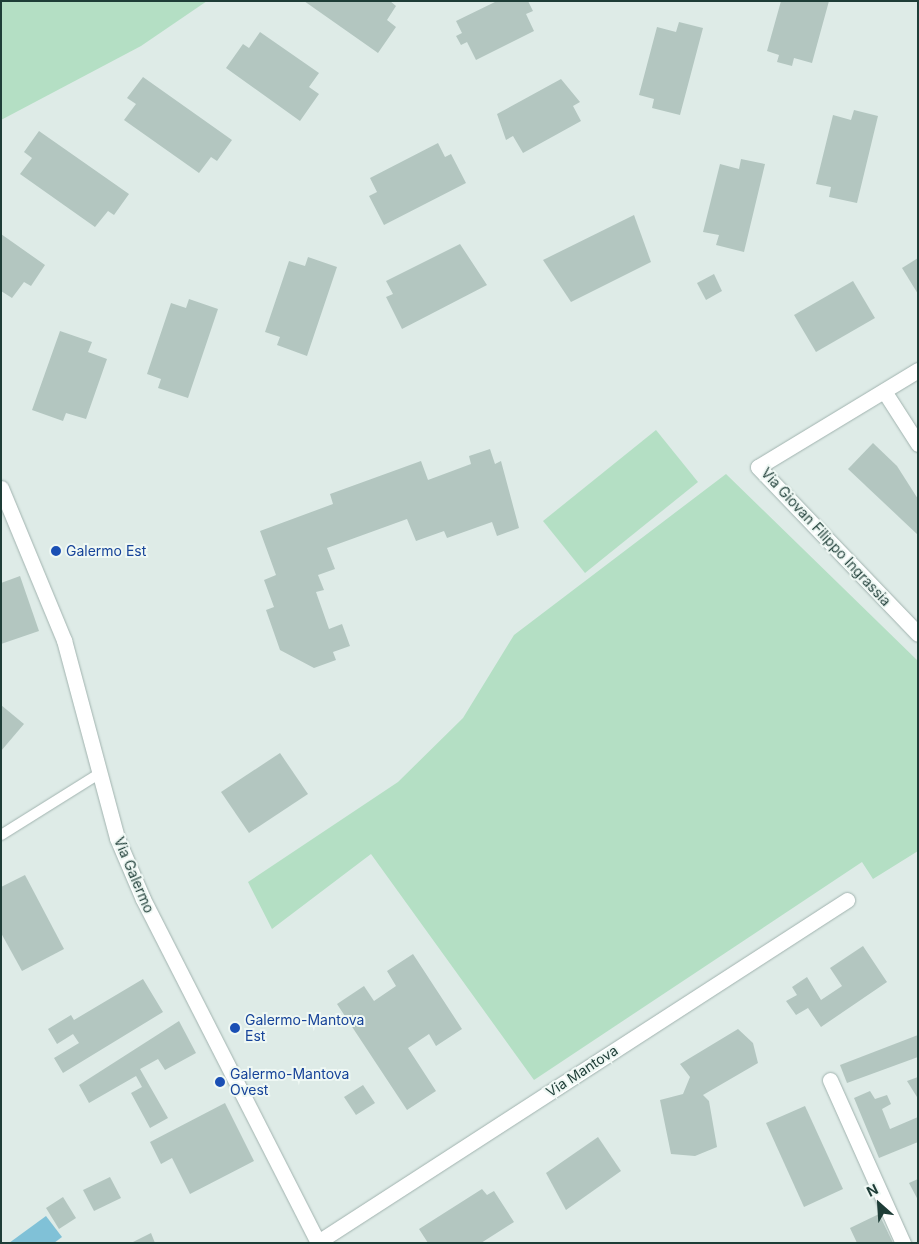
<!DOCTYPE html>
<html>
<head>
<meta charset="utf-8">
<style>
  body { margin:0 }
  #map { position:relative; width:919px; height:1244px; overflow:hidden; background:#deebe7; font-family:Inter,sans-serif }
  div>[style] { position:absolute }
  .green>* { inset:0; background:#b4dfc4 }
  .water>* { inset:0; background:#80c1d7 }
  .building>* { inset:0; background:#b3c6c0 }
  .roads { filter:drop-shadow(0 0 1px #a1b3af) drop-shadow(0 0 1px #a1b3af) }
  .service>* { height:10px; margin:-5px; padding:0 5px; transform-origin:5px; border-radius:5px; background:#fff }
  .minor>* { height:15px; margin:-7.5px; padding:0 7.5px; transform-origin:7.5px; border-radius:7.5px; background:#fff }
  .secondary>* { height:15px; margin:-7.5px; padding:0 7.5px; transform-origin:7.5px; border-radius:7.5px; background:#fff }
  .dots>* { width:14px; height:14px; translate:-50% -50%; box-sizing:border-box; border:2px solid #eff8f4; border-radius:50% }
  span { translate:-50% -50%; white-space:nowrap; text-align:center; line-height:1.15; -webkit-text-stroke:4px #eff8f4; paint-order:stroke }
  .street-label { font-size:14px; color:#1e3d37 }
  .transit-label { font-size:14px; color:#164399 }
  .left { translate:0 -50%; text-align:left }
  .frame { position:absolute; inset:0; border:2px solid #1e3d37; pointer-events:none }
  .north { position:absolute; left:854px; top:1179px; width:50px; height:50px; -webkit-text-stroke:4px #eff8f4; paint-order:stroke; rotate:334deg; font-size:14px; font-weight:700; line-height:20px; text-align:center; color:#1e3d37 }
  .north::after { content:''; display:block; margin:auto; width:18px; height:22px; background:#1e3d37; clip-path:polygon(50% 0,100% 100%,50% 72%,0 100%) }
</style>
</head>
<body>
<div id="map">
  <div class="green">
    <div style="clip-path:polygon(1px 1px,207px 1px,141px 46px,1px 120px)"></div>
    <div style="clip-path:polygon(656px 430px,698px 482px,585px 573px,543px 521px)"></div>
    <div style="clip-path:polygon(726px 474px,918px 661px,918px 851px,873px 879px,862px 862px,534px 1080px,371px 854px,272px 929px,248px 882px,398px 782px,463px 718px,514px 635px)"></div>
  </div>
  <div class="water">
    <div style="clip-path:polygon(46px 1216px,62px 1237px,54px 1243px,9px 1243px)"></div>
  </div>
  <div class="building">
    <div style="clip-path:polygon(304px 1px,390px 1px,396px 6px,387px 20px,396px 27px,378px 53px)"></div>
    <div style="clip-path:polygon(497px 1px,528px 1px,533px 11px,526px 14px,534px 31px,476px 60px,467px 42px,461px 45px,456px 36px,462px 33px,456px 21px)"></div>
    <div style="clip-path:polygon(781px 1px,829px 1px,812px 63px,794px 58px,792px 66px,777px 62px,779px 55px,767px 51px)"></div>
    <div style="clip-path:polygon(679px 22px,703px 28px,680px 115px,652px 108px,654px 99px,639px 95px,657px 27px,676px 32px)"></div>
    <div style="clip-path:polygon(260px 32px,319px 73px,309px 87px,319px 94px,300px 121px,226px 68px,243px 44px,249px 48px)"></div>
    <div style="clip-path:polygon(143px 77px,232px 140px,217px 161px,211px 157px,199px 173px,124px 120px,136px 104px,127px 98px)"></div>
    <div style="clip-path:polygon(561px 79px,580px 102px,573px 106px,581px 121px,523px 153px,513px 136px,506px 140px,497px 114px)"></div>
    <div style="clip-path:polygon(854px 110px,878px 116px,857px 203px,829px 197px,831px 187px,816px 184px,833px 115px,851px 120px)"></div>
    <div style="clip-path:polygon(39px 131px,129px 194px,114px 215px,108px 211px,95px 227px,20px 174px,32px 158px,24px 152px)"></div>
    <div style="clip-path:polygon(438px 143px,445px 157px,451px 154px,466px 183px,384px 225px,369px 196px,377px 192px,370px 178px)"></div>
    <div style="clip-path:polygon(741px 159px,765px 164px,744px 252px,716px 245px,719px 235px,703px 232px,720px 164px,739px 169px)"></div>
    <div style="clip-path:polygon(634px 215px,651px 262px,571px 302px,543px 260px)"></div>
    <div style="clip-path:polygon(1px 234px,45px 265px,31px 286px,24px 282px,12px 298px,1px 291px)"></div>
    <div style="clip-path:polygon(460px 244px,487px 285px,402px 329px,386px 297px,393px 294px,386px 281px)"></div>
    <div style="clip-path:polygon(308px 257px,337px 267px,307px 356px,277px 345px,280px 337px,265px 332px,289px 261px,305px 266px)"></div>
    <div style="clip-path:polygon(918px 258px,918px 294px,902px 268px)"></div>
    <div style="clip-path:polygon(714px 274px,722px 291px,706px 300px,697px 283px)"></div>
    <div style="clip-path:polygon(853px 281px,875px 318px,816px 352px,794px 315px)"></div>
    <div style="clip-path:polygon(189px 299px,218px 309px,188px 398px,158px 388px,161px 379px,147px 374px,171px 303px,186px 308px)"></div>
    <div style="clip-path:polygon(60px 331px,92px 342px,88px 352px,107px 359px,86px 419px,66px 413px,63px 421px,32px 410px)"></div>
    <div style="clip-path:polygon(873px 443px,897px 466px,918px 499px,918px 535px,848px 469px)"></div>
    <div style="clip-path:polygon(490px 449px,495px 464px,501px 461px,519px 528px,497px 536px,492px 522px,447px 538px,444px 531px,416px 541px,407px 519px,327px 548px,335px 569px,318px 575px,324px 590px,316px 592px,329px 629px,342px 624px,350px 646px,333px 652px,336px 660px,314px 668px,280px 650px,266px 610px,274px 607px,264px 580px,276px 575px,260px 531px,333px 504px,330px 494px,421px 461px,428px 480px,471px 464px,469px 456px)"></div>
    <div style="clip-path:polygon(20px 576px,39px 631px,1px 644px,1px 583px)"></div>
    <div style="clip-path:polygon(1px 705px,24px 724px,1px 751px)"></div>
    <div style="clip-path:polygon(280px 753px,308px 794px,249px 833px,221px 792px)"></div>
    <div style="clip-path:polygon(25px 875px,64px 949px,22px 971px,1px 933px,1px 887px)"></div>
    <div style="clip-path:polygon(863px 946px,887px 982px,821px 1027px,808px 1008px,796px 1015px,786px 1001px,797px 995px,792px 987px,807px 977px,821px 1000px,842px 986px,830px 968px)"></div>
    <div style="clip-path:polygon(413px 954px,462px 1029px,436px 1046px,429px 1034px,408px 1048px,436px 1091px,407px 1110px,337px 1004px,364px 986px,374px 1001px,396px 986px,387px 971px)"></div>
    <div style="clip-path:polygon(143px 979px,163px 1012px,63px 1073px,54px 1058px,79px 1043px,73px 1034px,57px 1044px,48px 1029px,71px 1015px,74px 1020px)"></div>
    <div style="clip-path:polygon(179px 1021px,196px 1053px,165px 1070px,158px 1059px,140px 1069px,168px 1118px,150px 1128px,131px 1093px,142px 1087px,136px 1076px,89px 1103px,79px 1085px)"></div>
    <div style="clip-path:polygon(738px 1029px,753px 1043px,758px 1063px,703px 1095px,709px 1101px,717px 1147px,695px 1156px,671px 1154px,660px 1100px,683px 1094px,690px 1077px,680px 1064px)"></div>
    <div style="clip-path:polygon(918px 1035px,918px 1057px,847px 1083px,840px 1065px)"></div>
    <div style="clip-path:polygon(918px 1077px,918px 1097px,917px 1097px,907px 1081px)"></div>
    <div style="clip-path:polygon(363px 1085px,375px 1103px,356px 1115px,344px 1097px)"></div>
    <div style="clip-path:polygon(870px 1091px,875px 1099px,887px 1095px,891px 1104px,882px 1109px,890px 1129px,918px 1117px,918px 1142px,879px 1158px,854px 1098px)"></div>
    <div style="clip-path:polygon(225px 1103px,254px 1161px,190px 1194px,172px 1158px,161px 1164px,150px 1142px)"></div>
    <div style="clip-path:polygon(805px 1106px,843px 1189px,804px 1207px,766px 1123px)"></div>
    <div style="clip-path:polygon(598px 1137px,621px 1171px,566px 1210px,546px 1173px)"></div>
    <div style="clip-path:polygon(110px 1177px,121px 1198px,94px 1211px,83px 1190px)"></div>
    <div style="clip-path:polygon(918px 1179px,918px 1200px,909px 1183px)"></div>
    <div style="clip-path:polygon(482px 1189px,487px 1195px,494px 1191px,514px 1222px,481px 1243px,428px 1243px,419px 1229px)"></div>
    <div style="clip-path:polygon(63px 1197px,76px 1218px,59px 1229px,46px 1208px)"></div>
    <div style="clip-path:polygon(879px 1214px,893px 1243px,857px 1243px,850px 1228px)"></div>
    <div style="clip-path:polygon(151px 1233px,155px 1243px,131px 1243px)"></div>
  </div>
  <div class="roads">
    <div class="service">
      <div style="left:1px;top:835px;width:113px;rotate:-32deg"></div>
    </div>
    <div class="minor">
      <div style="left:918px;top:370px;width:187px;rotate:148.8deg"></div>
      <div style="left:758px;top:467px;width:231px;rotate:46.2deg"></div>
      <div style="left:884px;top:391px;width:63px;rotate:57.3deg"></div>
      <div style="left:830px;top:1080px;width:179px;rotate:65.9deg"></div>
      <div style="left:318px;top:1242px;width:630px;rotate:-32.88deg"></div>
    </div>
    <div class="secondary">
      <div style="left:1px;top:488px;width:165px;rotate:67.5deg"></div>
      <div style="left:64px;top:640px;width:205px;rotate:75deg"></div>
      <div style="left:117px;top:838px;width:66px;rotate:66.9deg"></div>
      <div style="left:143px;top:899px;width:386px;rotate:63deg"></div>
    </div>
  </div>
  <div class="dots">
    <div style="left:56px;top:551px;background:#1a4fb4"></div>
    <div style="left:235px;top:1028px;background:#1a4fb4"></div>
    <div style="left:220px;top:1082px;background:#1a4fb4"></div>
  </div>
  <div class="street-label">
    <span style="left:826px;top:537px;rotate:47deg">Via Giovan Filippo Ingrassia</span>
    <span style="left:134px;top:875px;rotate:67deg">Via Galermo</span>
    <span style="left:582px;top:1071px;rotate:-33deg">Via Mantova</span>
  </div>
  <div class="transit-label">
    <span class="left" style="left:66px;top:551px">Galermo Est</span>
    <span class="left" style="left:245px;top:1028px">Galermo-Mantova<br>Est</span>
    <span class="left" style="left:230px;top:1082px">Galermo-Mantova<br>Ovest</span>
  </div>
  <div class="frame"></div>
  <div class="north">N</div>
</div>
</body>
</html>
